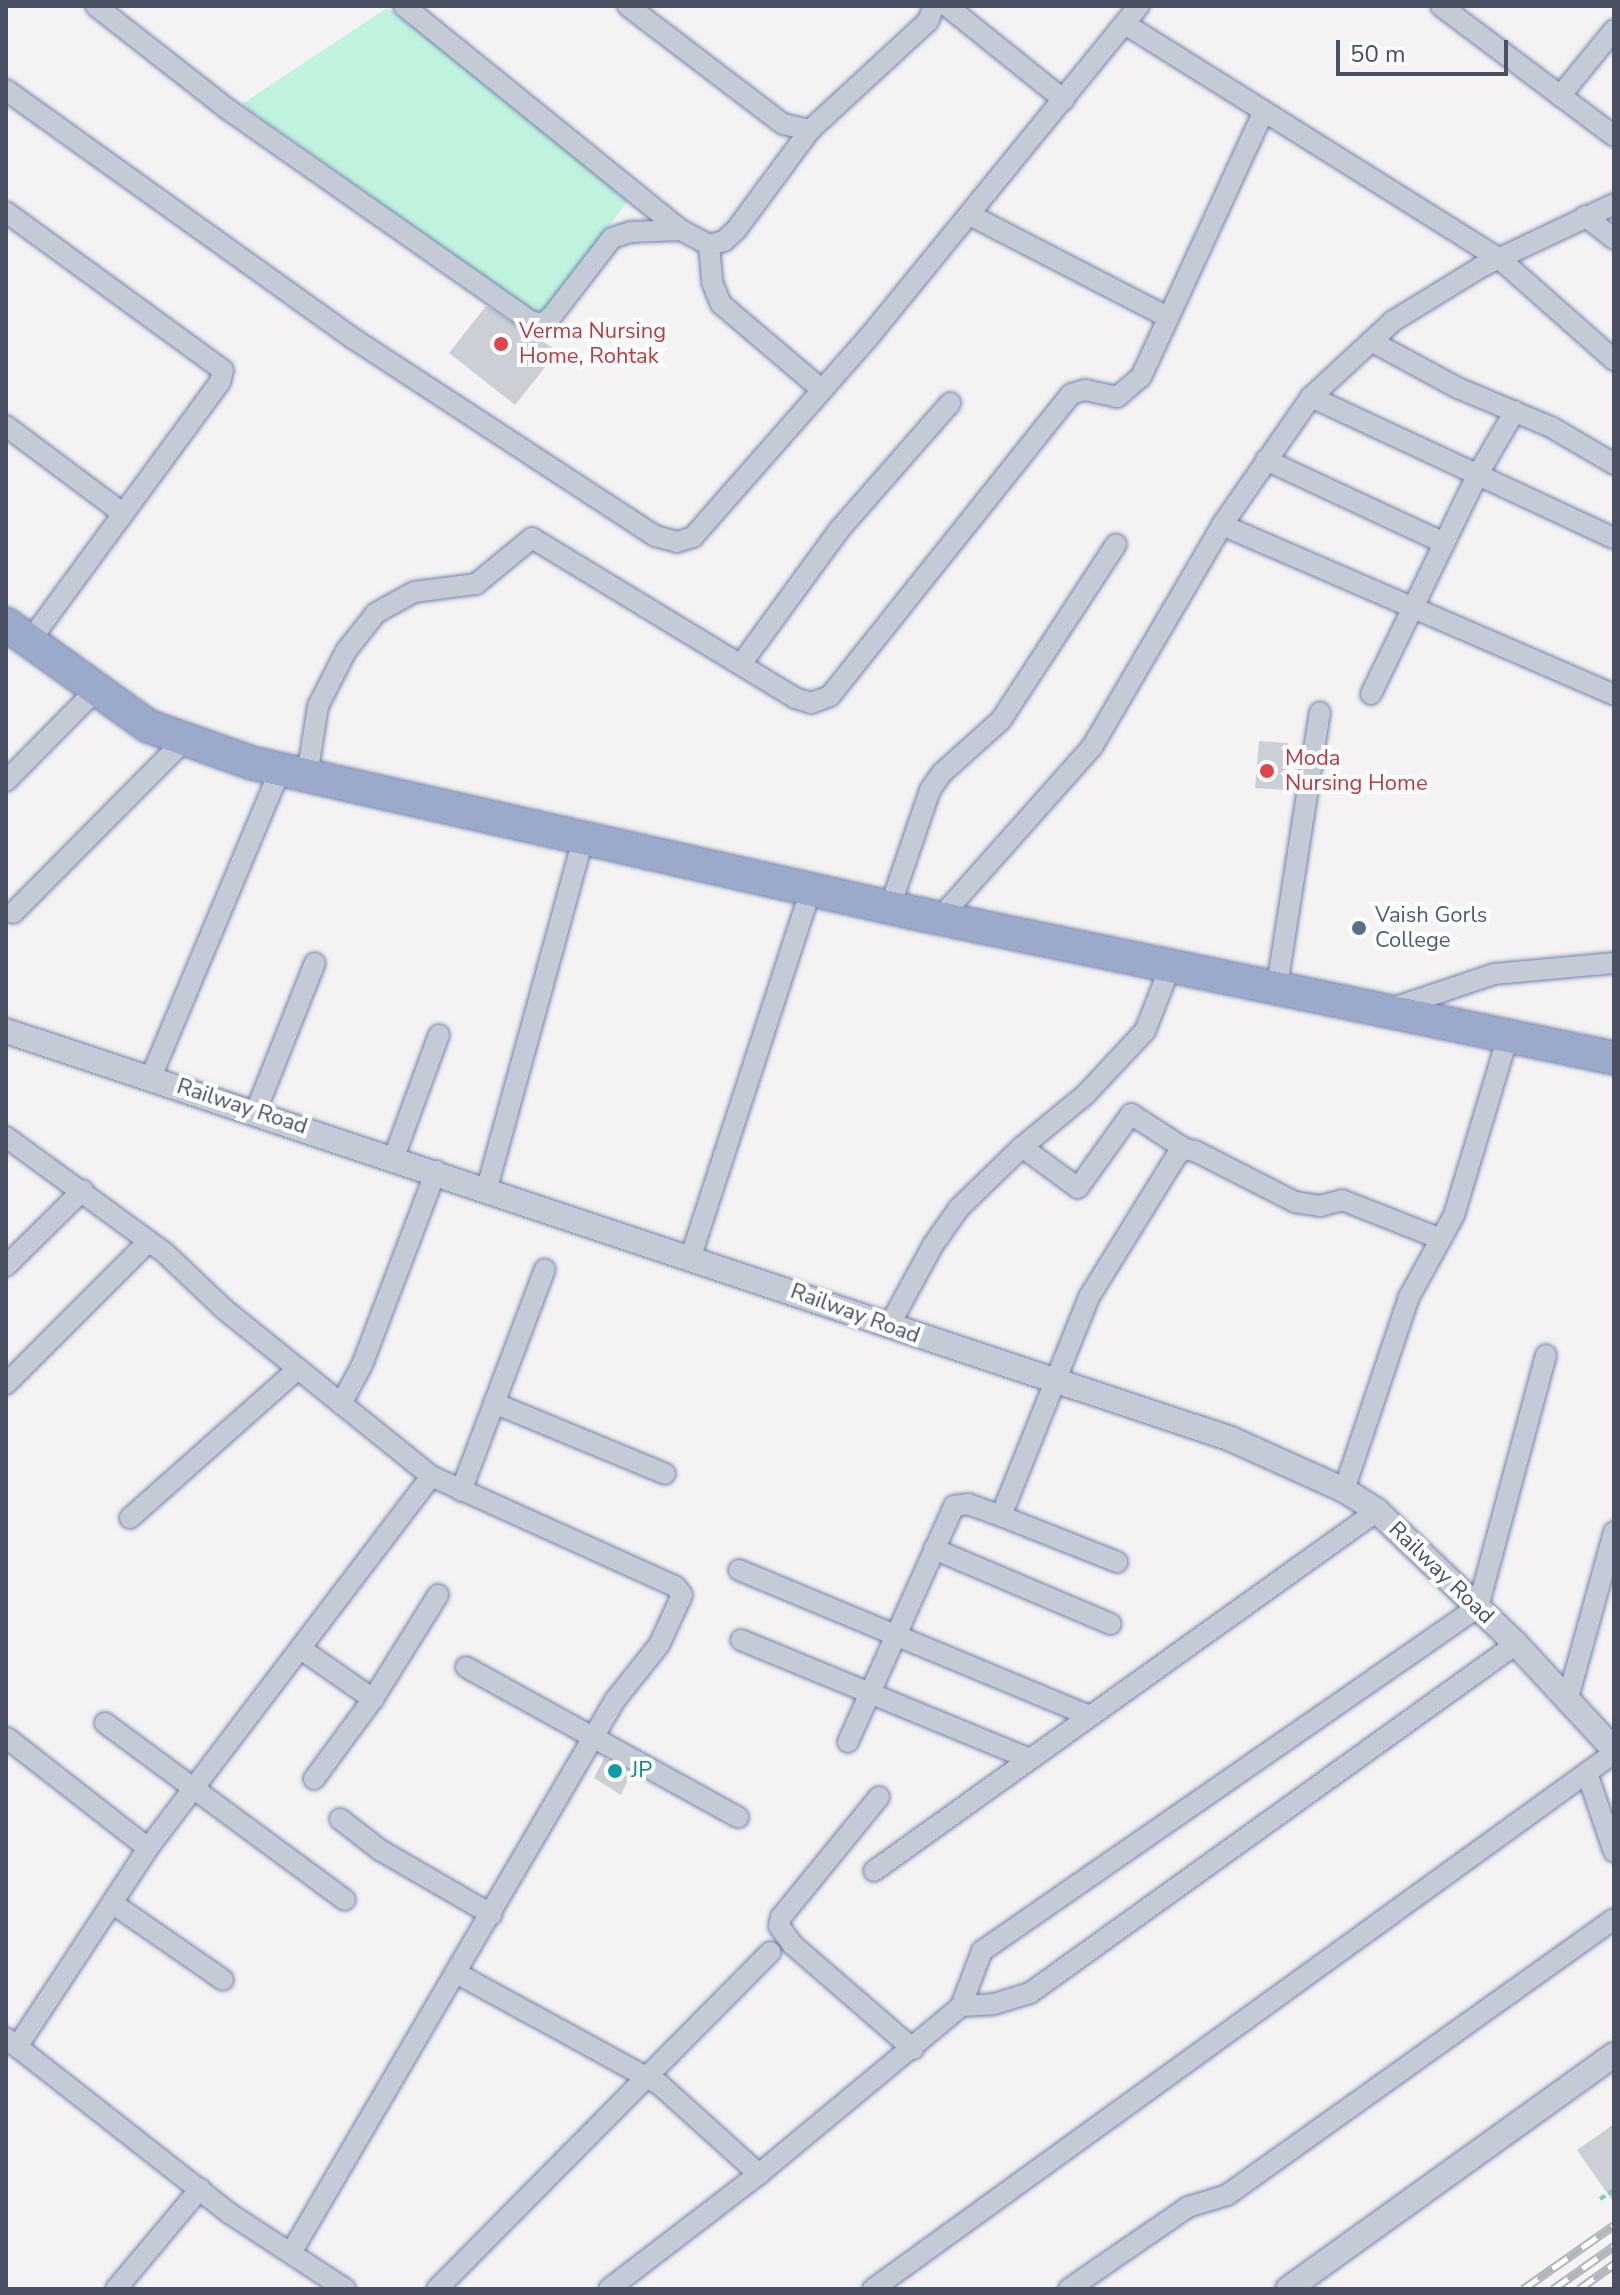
<!DOCTYPE html>
<html>
<head>
<meta charset="utf-8">
<style>
  body { margin:0 }
  #map { position:relative; width:1620px; height:2295px; overflow:hidden; background:#f4f2f2; font-family:"Nunito Sans",sans-serif }
  div>[style] { position:absolute }
  .green>* { inset:0; background:#bff3de }
  .building>* { inset:0; background:#cdcfd7 }
  .path>* { height:4px; margin-top:-2px; transform-origin:0; background:repeating-linear-gradient(90deg,#74d4b8 0 6px,transparent 0 10px) }
  .roads { filter:drop-shadow(0 0 2px #7282af) drop-shadow(0 0 2px #7282af) }
  .minor>* { height:20px; margin:-10px; padding:0 10px; transform-origin:10px; border-radius:10px; background:#c5cad7 }
  .tertiary>* { height:24px; margin:-12px; padding:0 12px; transform-origin:12px; border-radius:12px; background:#c5cad7 }
  .trunk>* { height:32px; margin:-16px; padding:0 16px; transform-origin:16px; border-radius:16px; background:#9ba9ca }
  .rail>* { height:9px; margin-top:-4.5px; transform-origin:0; background:repeating-linear-gradient(90deg,#fff 0 18px,#b3b5bc 0 36px); box-sizing:border-box; border-block:2px solid #b3b5bc }
  .dots>* { width:22px; height:22px; translate:-50% -50%; box-sizing:border-box; border:4px solid #fff; border-radius:50% }
  span { translate:-50% -50%; white-space:nowrap; text-align:center; line-height:1.15; -webkit-text-stroke:8px #fff; paint-order:stroke }
  .health-label { font-size:22px; color:#be3a42 }
  .left { translate:0 -50%; text-align:left }
  .service-label { font-size:22px; color:#4e5e75 }
  .street-label { font-size:22px; color:#485061 }
  .culture-label { font-size:22px; color:#0d838f }
  .frame { position:absolute; inset:0; border:8px solid #485061; pointer-events:none }
  .scale { position:absolute; left:1336px; top:40px; width:172px; height:36px; box-sizing:border-box; border:4px solid #485061; border-top:0; padding-left:10px; font-size:24px; line-height:28px; white-space:nowrap; color:#485061; -webkit-text-stroke:6px #fff; paint-order:stroke }
</style>
</head>
<body>
<div id="map">
  <div class="green">
    <div style="clip-path:polygon(387px 8px,618px 170px,637px 189px,540px 316px,242px 104px)"></div>
  </div>
  <div class="building">
    <div style="clip-path:polygon(486px 306px,558px 351px,515px 405px,449px 353px)"></div>
    <div style="clip-path:polygon(1259px 741px,1288px 743px,1285px 790px,1255px 788px)"></div>
    <div style="clip-path:polygon(604px 1758px,631px 1773px,621px 1795px,594px 1778px)"></div>
    <div style="clip-path:polygon(1614px 2124px,1614px 2203px,1577px 2150px)"></div>
  </div>
  <div class="path">
    <div style="left:1600px;top:2199px;width:17px;rotate:-33deg"></div>
  </div>
  <div class="roads">
    <div class="minor">
      <div style="left:96px;top:6px;width:165px;rotate:38.1deg"></div>
      <div style="left:226px;top:108px;width:371px;rotate:35deg"></div>
      <div style="left:530px;top:321px;width:12px;rotate:14deg"></div>
      <div style="left:542px;top:324px;width:11px;rotate:-38deg"></div>
      <div style="left:551px;top:317px;width:100px;rotate:-52.3deg"></div>
      <div style="left:612px;top:238px;width:20px;rotate:-18deg"></div>
      <div style="left:631px;top:232px;width:50px;rotate:-2.3deg"></div>
      <div style="left:404px;top:6px;width:356px;rotate:39deg"></div>
      <div style="left:681px;top:230px;width:32px;rotate:28deg"></div>
      <div style="left:709px;top:245px;width:16px;rotate:-15deg"></div>
      <div style="left:724px;top:241px;width:16px;rotate:-43deg"></div>
      <div style="left:736px;top:230px;width:124px;rotate:-53.5deg"></div>
      <div style="left:628px;top:6px;width:195px;rotate:37.3deg"></div>
      <div style="left:783px;top:124px;width:28px;rotate:13deg"></div>
      <div style="left:810px;top:130px;width:161px;rotate:-42.7deg"></div>
      <div style="left:928px;top:21px;width:16px;rotate:-68deg"></div>
      <div style="left:947px;top:6px;width:150px;rotate:38.8deg"></div>
      <div style="left:1441px;top:6px;width:216px;rotate:36.9deg"></div>
      <div style="left:1125px;top:24px;width:444px;rotate:32.1deg"></div>
      <div style="left:1501px;top:260px;width:151px;rotate:41.5deg"></div>
      <div style="left:6px;top:90px;width:428px;rotate:35.6deg"></div>
      <div style="left:354px;top:339px;width:360px;rotate:33.2deg"></div>
      <div style="left:655px;top:536px;width:23px;rotate:15deg"></div>
      <div style="left:677px;top:542px;width:17px;rotate:-17deg"></div>
      <div style="left:693px;top:537px;width:265px;rotate:-48.7deg"></div>
      <div style="left:868px;top:338px;width:429px;rotate:-50.8deg"></div>
      <div style="left:1560px;top:96px;width:85px;rotate:-50.7deg"></div>
      <div style="left:6px;top:212px;width:268px;rotate:36.1deg"></div>
      <div style="left:223px;top:370px;width:12px;rotate:104deg"></div>
      <div style="left:220px;top:382px;width:321px;rotate:126.3deg"></div>
      <div style="left:970px;top:215px;width:223px;rotate:27.3deg"></div>
      <div style="left:1585px;top:216px;width:37px;rotate:38deg"></div>
      <div style="left:709px;top:245px;width:37px;rotate:85deg"></div>
      <div style="left:712px;top:282px;width:24px;rotate:68deg"></div>
      <div style="left:721px;top:304px;width:133px;rotate:40.4deg"></div>
      <div style="left:1371px;top:341px;width:99px;rotate:28.4deg"></div>
      <div style="left:1458px;top:388px;width:101px;rotate:22.8deg"></div>
      <div style="left:1551px;top:427px;width:73px;rotate:30.4deg"></div>
      <div style="left:1311px;top:397px;width:334px;rotate:25deg"></div>
      <div style="left:6px;top:426px;width:144px;rotate:36.8deg"></div>
      <div style="left:1266px;top:460px;width:196px;rotate:25deg"></div>
      <div style="left:1222px;top:525px;width:427px;rotate:23.4deg"></div>
      <div style="left:741px;top:664px;width:166px;rotate:-53.8deg"></div>
      <div style="left:839px;top:530px;width:169px;rotate:-48.8deg"></div>
      <div style="left:1371px;top:694px;width:245px;rotate:-64.1deg"></div>
      <div style="left:1478px;top:474px;width:73px;rotate:-59.6deg"></div>
      <div style="left:307px;top:776px;width:71px;rotate:-81.1deg"></div>
      <div style="left:318px;top:706px;width:62px;rotate:-63deg"></div>
      <div style="left:346px;top:651px;width:48px;rotate:-51.7deg"></div>
      <div style="left:376px;top:613px;width:43px;rotate:-28.9deg"></div>
      <div style="left:414px;top:592px;width:63px;rotate:-7.4deg"></div>
      <div style="left:476px;top:584px;width:72px;rotate:-39.4deg"></div>
      <div style="left:532px;top:538px;width:308px;rotate:31.3deg"></div>
      <div style="left:795px;top:698px;width:17px;rotate:17deg"></div>
      <div style="left:811px;top:703px;width:20px;rotate:-20deg"></div>
      <div style="left:830px;top:696px;width:386px;rotate:-51.4deg"></div>
      <div style="left:1071px;top:394px;width:15px;rotate:-16deg"></div>
      <div style="left:1085px;top:390px;width:33px;rotate:12deg"></div>
      <div style="left:1117px;top:397px;width:31px;rotate:-40deg"></div>
      <div style="left:1141px;top:377px;width:291px;rotate:-65.2deg"></div>
      <div style="left:6px;top:781px;width:129px;rotate:-45.3deg"></div>
      <div style="left:890px;top:907px;width:124px;rotate:-71.1deg"></div>
      <div style="left:930px;top:790px;width:21px;rotate:-55deg"></div>
      <div style="left:942px;top:773px;width:79px;rotate:-41.9deg"></div>
      <div style="left:1001px;top:720px;width:210px;rotate:-56.8deg"></div>
      <div style="left:13px;top:913px;width:245px;rotate:-45.2deg"></div>
      <div style="left:940px;top:918px;width:229px;rotate:-48.4deg"></div>
      <div style="left:1092px;top:747px;width:257px;rotate:-59.6deg"></div>
      <div style="left:1222px;top:525px;width:156px;rotate:-55.2deg"></div>
      <div style="left:1311px;top:397px;width:112px;rotate:-42.8deg"></div>
      <div style="left:1393px;top:321px;width:103px;rotate:-31.5deg"></div>
      <div style="left:1481px;top:267px;width:147px;rotate:-25.3deg"></div>
      <div style="left:1277px;top:986px;width:277px;rotate:-81.1deg"></div>
      <div style="left:1390px;top:1009px;width:110px;rotate:-18.6deg"></div>
      <div style="left:1494px;top:974px;width:121px;rotate:-5.2deg"></div>
      <div style="left:151px;top:1077px;width:333px;rotate:-67.2deg"></div>
      <div style="left:256px;top:1111px;width:159px;rotate:-68.3deg"></div>
      <div style="left:6px;top:1137px;width:197px;rotate:36.1deg"></div>
      <div style="left:165px;top:1253px;width:81px;rotate:43.5deg"></div>
      <div style="left:224px;top:1309px;width:266px;rotate:38.9deg"></div>
      <div style="left:431px;top:1476px;width:268px;rotate:24.3deg"></div>
      <div style="left:675px;top:1586px;width:11px;rotate:52deg"></div>
      <div style="left:682px;top:1595px;width:55px;rotate:114.7deg"></div>
      <div style="left:659px;top:1645px;width:70px;rotate:128.7deg"></div>
      <div style="left:615px;top:1700px;width:641px;rotate:120.37deg"></div>
      <div style="left:1022px;top:1147px;width:69px;rotate:36.2deg"></div>
      <div style="left:1078px;top:1188px;width:91px;rotate:-54.4deg"></div>
      <div style="left:1131px;top:1114px;width:64px;rotate:32.9deg"></div>
      <div style="left:394px;top:1157px;width:130px;rotate:-69.8deg"></div>
      <div style="left:487px;top:1188px;width:365px;rotate:-74.6deg"></div>
      <div style="left:691px;top:1256px;width:386px;rotate:-71.9deg"></div>
      <div style="left:6px;top:1266px;width:108px;rotate:-44.6deg"></div>
      <div style="left:889px;top:1326px;width:92px;rotate:-61.5deg"></div>
      <div style="left:933px;top:1245px;width:45px;rotate:-54.9deg"></div>
      <div style="left:959px;top:1208px;width:88px;rotate:-44.1deg"></div>
      <div style="left:1022px;top:1147px;width:83px;rotate:-39.6deg"></div>
      <div style="left:1086px;top:1094px;width:86px;rotate:-46.9deg"></div>
      <div style="left:1145px;top:1031px;width:71px;rotate:-68.5deg"></div>
      <div style="left:6px;top:1384px;width:202px;rotate:-45deg"></div>
      <div style="left:494px;top:1403px;width:185px;rotate:22.5deg"></div>
      <div style="left:341px;top:1404px;width:44px;rotate:-61.7deg"></div>
      <div style="left:362px;top:1365px;width:208px;rotate:-69.1deg"></div>
      <div style="left:1344px;top:1490px;width:204px;rotate:-71.4deg"></div>
      <div style="left:1409px;top:1297px;width:94px;rotate:-61.2deg"></div>
      <div style="left:1454px;top:1215px;width:184px;rotate:-73.2deg"></div>
      <div style="left:461px;top:1491px;width:237px;rotate:-69.3deg"></div>
      <div style="left:1001px;top:1516px;width:125px;rotate:21.6deg"></div>
      <div style="left:130px;top:1518px;width:225px;rotate:-41.6deg"></div>
      <div style="left:934px;top:1549px;width:192px;rotate:23deg"></div>
      <div style="left:739px;top:1570px;width:377px;rotate:22.6deg"></div>
      <div style="left:741px;top:1640px;width:313px;rotate:22.4deg"></div>
      <div style="left:301px;top:1649px;width:88px;rotate:34.8deg"></div>
      <div style="left:466px;top:1667px;width:311px;rotate:28.9deg"></div>
      <div style="left:1568px;top:1698px;width:172px;rotate:-74.5deg"></div>
      <div style="left:105px;top:1723px;width:298px;rotate:36.4deg"></div>
      <div style="left:7px;top:1738px;width:179px;rotate:38deg"></div>
      <div style="left:848px;top:1742px;width:259px;rotate:-65.8deg"></div>
      <div style="left:954px;top:1506px;width:14px;rotate:-8deg"></div>
      <div style="left:968px;top:1504px;width:35px;rotate:20deg"></div>
      <div style="left:1001px;top:1516px;width:236px;rotate:-68.1deg"></div>
      <div style="left:1089px;top:1297px;width:167px;rotate:-58.2deg"></div>
      <div style="left:1177px;top:1155px;width:10px;rotate:-37deg"></div>
      <div style="left:1185px;top:1149px;width:10px;rotate:11deg"></div>
      <div style="left:1195px;top:1151px;width:112px;rotate:27deg"></div>
      <div style="left:1295px;top:1202px;width:25px;rotate:9deg"></div>
      <div style="left:1320px;top:1206px;width:23px;rotate:-15deg"></div>
      <div style="left:1342px;top:1200px;width:106px;rotate:21.5deg"></div>
      <div style="left:1587px;top:1773px;width:83px;rotate:71.1deg"></div>
      <div style="left:314px;top:1779px;width:99px;rotate:-53.6deg"></div>
      <div style="left:373px;top:1699px;width:123px;rotate:-58deg"></div>
      <div style="left:879px;top:1797px;width:155px;rotate:129.2deg"></div>
      <div style="left:781px;top:1917px;width:9px;rotate:103deg"></div>
      <div style="left:779px;top:1926px;width:24px;rotate:54deg"></div>
      <div style="left:793px;top:1945px;width:159px;rotate:40.9deg"></div>
      <div style="left:340px;top:1819px;width:51px;rotate:37.8deg"></div>
      <div style="left:380px;top:1850px;width:129px;rotate:30.1deg"></div>
      <div style="left:874px;top:1871px;width:619px;rotate:-35.59deg"></div>
      <div style="left:112px;top:1903px;width:135px;rotate:34.7deg"></div>
      <div style="left:458px;top:1974px;width:229px;rotate:28.7deg"></div>
      <div style="left:659px;top:2084px;width:135px;rotate:42deg"></div>
      <div style="left:961px;top:2006px;width:33px;rotate:-3deg"></div>
      <div style="left:994px;top:2004px;width:38px;rotate:-17deg"></div>
      <div style="left:1030px;top:1993px;width:598px;rotate:-35.68deg"></div>
      <div style="left:6px;top:2038px;width:283px;rotate:38.1deg"></div>
      <div style="left:229px;top:2213px;width:139px;rotate:33.2deg"></div>
      <div style="left:17px;top:2047px;width:238px;rotate:-56.6deg"></div>
      <div style="left:148px;top:1848px;width:467px;rotate:-52.7deg"></div>
      <div style="left:116px;top:2289px;width:131px;rotate:-50deg"></div>
      <div style="left:437px;top:2289px;width:474px;rotate:-45.3deg"></div>
      <div style="left:609px;top:2289px;width:189px;rotate:-37.5deg"></div>
      <div style="left:759px;top:2174px;width:263px;rotate:-39.7deg"></div>
      <div style="left:961px;top:2006px;width:59px;rotate:-69.1deg"></div>
      <div style="left:982px;top:1951px;width:604px;rotate:-34.74deg"></div>
      <div style="left:1478px;top:1607px;width:261px;rotate:-74.9deg"></div>
      <div style="left:873px;top:2289px;width:915px;rotate:-35.88deg"></div>
      <div style="left:1069px;top:2289px;width:145px;rotate:-34.6deg"></div>
      <div style="left:1188px;top:2207px;width:41px;rotate:-17.1deg"></div>
      <div style="left:1227px;top:2195px;width:475px;rotate:-35.5deg"></div>
    </div>
    <div class="tertiary">
      <div style="left:6px;top:1031px;width:1291px;rotate:18.42deg"></div>
      <div style="left:1231px;top:1439px;width:124px;rotate:24.3deg"></div>
      <div style="left:1344px;top:1490px;width:39px;rotate:32deg"></div>
      <div style="left:1377px;top:1511px;width:192px;rotate:43.7deg"></div>
      <div style="left:1516px;top:1644px;width:144px;rotate:47.2deg"></div>
      <div style="left:1288px;top:2289px;width:401px;rotate:-35.7deg"></div>
    </div>
    <div class="trunk">
      <div style="left:6px;top:624px;width:175px;rotate:35.7deg"></div>
      <div style="left:148px;top:726px;width:110px;rotate:19.6deg"></div>
      <div style="left:252px;top:763px;width:675px;rotate:12.76deg"></div>
      <div style="left:910px;top:912px;width:719px;rotate:11.72deg"></div>
    </div>
  </div>
  <div class="rail">
    <div style="left:1523px;top:2289px;width:111px;rotate:-35.1deg"></div>
    <div style="left:1553px;top:2289px;width:75px;rotate:-35.2deg"></div>
    <div style="left:1579px;top:2289px;width:43px;rotate:-35.5deg"></div>
  </div>
  <div class="dots">
    <div style="left:501px;top:344px;background:#e0444e"></div>
    <div style="left:1267px;top:771px;background:#e0444e"></div>
    <div style="left:1359px;top:928px;background:#5c6f8a"></div>
    <div style="left:615px;top:1771px;background:#0f9aa8"></div>
  </div>
  <div class="health-label">
    <span class="left" style="left:519px;top:344px">Verma Nursing<br>Home, Rohtak</span>
    <span class="left" style="left:1285px;top:771px">Moda<br>Nursing Home</span>
  </div>
  <div class="service-label">
    <span class="left" style="left:1375px;top:928px">Vaish Gorls<br>College</span>
  </div>
  <div class="street-label">
    <span style="left:242px;top:1107px;rotate:18deg">Railway Road</span>
    <span style="left:855px;top:1314px;rotate:20deg">Railway Road</span>
    <span style="left:1441px;top:1573px;rotate:44deg">Railway Road</span>
  </div>
  <div class="culture-label">
    <span class="left" style="left:631px;top:1771px">JP</span>
  </div>
  <div class="frame"></div>
  <div class="scale">50 m</div>
</div>
</body>
</html>
